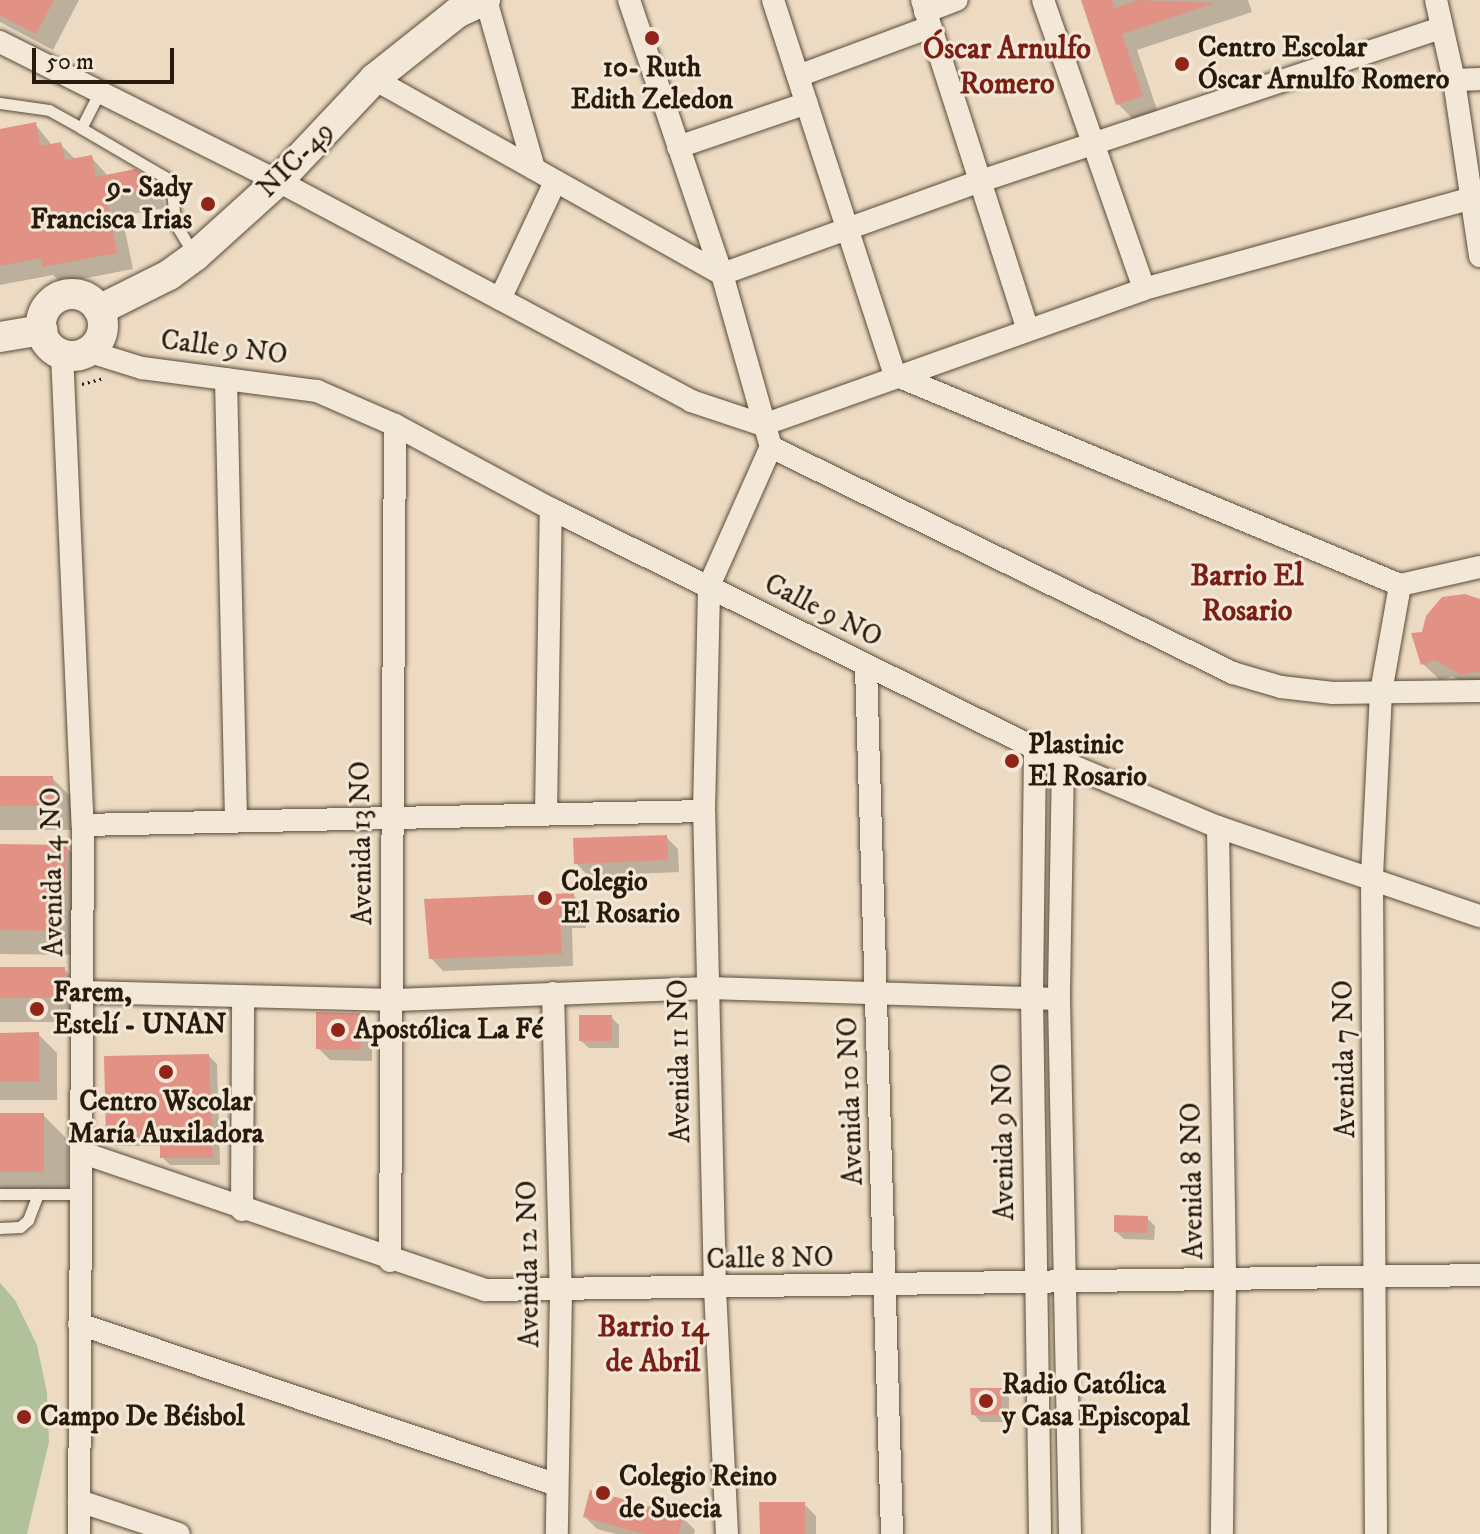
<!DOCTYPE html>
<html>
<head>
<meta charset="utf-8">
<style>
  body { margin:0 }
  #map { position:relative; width:1480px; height:1534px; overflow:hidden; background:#ecdbc2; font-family:"IM FELL DW Pica",serif }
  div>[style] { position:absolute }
  .green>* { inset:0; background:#b1c199 }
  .shadow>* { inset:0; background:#0003 }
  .building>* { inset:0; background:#e19284 }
  .path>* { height:3px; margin-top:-1.5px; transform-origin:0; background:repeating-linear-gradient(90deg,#281b0b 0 2px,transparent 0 6px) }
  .roads { filter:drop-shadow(0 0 2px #594b39) drop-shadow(0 0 2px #594b39) }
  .lane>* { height:11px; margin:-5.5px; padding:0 5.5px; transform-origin:5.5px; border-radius:5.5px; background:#f3e8d7 }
  .street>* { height:22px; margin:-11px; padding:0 11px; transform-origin:11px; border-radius:11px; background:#f3e8d7 }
  .secondary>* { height:30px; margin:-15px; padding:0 15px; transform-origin:15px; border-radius:15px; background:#f3e8d7 }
  .secondary>.ring { margin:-15px; padding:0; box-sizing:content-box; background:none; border:30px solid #f3e8d7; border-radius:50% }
  .dots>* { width:22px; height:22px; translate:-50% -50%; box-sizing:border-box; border:4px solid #f3e8d7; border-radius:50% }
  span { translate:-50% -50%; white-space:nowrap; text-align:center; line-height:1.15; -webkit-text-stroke:6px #f3e8d7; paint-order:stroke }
  .poi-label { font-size:28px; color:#281b0b; font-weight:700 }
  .left { translate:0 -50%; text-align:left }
  .right { translate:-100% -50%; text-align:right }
  .street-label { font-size:28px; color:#281b0b }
  .neighbourhood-label { font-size:30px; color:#7a1f14; font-weight:700 }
  .scale { position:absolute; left:32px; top:48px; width:142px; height:36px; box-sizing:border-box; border:4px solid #281b0b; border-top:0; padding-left:10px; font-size:24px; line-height:28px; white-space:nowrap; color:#281b0b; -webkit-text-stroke:6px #f3e8d7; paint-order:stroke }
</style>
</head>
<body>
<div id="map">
  <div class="green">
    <div style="clip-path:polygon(0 1283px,15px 1300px,37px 1345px,47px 1393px,49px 1442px,27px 1534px,0 1534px)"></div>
  </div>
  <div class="shadow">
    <div style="clip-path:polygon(0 0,79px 0,53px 50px,0 22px)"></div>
    <div style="clip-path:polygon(1083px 0,1248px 0,1252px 12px,1137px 50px,1158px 113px,1135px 121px,1118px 104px)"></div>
    <div style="clip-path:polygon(35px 124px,52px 145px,60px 144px,76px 160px,91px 157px,108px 176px,145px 177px,162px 195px,165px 208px,122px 216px,133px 269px,61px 283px,53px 275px,0 285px,0 131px)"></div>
    <div style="clip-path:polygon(1480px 603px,1480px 688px,1467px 687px,1453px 676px,1440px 680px,1423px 664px,1423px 634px)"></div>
    <div style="clip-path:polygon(0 778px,52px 778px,77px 803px,78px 830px,0 830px)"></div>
    <div style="clip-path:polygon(666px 837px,678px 849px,679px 872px,588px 876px,576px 863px)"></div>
    <div style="clip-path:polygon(0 846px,66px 847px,91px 872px,85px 955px,0 954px)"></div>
    <div style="clip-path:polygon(573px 895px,585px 907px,586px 928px,572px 928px,573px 966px,443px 971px,431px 958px)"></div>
    <div style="clip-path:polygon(0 967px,64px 969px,89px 994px,89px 1022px,0 1022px)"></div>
    <div style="clip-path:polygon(359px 1015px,372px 1027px,372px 1061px,330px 1060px,318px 1048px)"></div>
    <div style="clip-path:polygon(611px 1017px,619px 1025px,619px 1048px,589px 1048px,581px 1041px)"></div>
    <div style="clip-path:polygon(38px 1034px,57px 1053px,57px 1100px,0 1100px,0 1035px)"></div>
    <div style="clip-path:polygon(209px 1056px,217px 1064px,220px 1165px,170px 1165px,162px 1157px,162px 1146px,116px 1146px,108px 1138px)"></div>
    <div style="clip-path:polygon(0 1115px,43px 1115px,68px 1140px,68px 1196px,0 1196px)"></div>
    <div style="clip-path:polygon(1147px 1218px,1155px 1226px,1154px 1240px,1124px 1239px,1116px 1232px)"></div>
    <div style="clip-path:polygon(1001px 1390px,1009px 1398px,1009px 1422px,981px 1422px,973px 1414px)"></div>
    <div style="clip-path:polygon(804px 1504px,816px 1516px,816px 1534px,762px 1534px)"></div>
    <div style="clip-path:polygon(585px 1517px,682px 1517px,695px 1530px,694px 1534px,616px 1534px,597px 1529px)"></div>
  </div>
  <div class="building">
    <div style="clip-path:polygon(0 0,54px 0,36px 34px,0 15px)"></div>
    <div style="clip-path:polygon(1081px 0,1112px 0,1115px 8px,1138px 0,1215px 3px,1122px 34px,1143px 96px,1116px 105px)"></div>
    <div style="clip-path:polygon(36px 122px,40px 146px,61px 142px,65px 160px,92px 155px,96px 177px,135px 169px,146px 176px,149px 191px,107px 199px,117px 253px,42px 267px,41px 258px,0 266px,0 129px)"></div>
    <div style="clip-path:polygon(1465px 594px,1480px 599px,1480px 671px,1462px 675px,1435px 660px,1421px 665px,1411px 633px,1422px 632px,1426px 616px,1442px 597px)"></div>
    <div style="clip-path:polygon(0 776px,53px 776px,54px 805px,0 806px)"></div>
    <div style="clip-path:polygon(667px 835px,668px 860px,574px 864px,573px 838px)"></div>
    <div style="clip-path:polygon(0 844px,67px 845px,61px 931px,0 930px)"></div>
    <div style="clip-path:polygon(574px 893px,575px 916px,560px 916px,562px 954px,429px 959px,424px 899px)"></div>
    <div style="clip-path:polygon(0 967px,65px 967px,65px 998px,0 998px)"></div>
    <div style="clip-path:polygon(316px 1012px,360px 1013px,361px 1050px,316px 1049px)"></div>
    <div style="clip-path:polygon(579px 1015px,612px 1015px,612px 1041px,579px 1041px)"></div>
    <div style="clip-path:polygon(39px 1032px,39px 1082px,0 1082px,0 1033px)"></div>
    <div style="clip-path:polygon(209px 1054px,213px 1158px,160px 1158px,160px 1139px,106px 1139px,104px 1056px)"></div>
    <div style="clip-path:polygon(0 1113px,44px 1113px,44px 1172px,0 1172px)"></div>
    <div style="clip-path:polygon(1114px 1215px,1148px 1216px,1147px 1233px,1114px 1232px)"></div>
    <div style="clip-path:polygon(970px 1388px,1002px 1388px,1002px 1415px,971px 1415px)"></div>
    <div style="clip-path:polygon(590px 1490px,684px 1516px,678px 1534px,645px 1534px,583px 1517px)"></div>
    <div style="clip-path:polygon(759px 1502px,805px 1502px,805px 1534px,760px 1534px)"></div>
  </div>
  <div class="path">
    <div style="left:82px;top:384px;width:20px;rotate:-15deg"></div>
  </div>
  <div class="roads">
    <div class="lane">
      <div style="left:99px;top:93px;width:39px;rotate:117deg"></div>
      <div style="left:81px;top:128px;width:97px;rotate:30.3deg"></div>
      <div style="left:165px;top:177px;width:14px;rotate:60deg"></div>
      <div style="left:172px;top:189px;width:34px;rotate:85deg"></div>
      <div style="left:175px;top:223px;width:39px;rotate:59deg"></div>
      <div style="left:0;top:103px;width:49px;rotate:8.1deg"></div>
      <div style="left:49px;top:110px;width:37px;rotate:29deg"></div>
      <div style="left:0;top:1194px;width:82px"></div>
      <div style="left:0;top:1228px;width:20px;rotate:-3deg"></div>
      <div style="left:20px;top:1227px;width:11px;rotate:-41deg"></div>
      <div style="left:28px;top:1220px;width:28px;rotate:-69deg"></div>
    </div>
    <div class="street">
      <div style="left:486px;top:0;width:175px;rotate:74.1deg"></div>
      <div style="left:629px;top:0;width:289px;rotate:71.3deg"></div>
      <div style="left:722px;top:274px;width:180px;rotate:74.2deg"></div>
      <div style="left:771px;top:447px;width:514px;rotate:26.07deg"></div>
      <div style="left:1233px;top:673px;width:50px;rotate:16.3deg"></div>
      <div style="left:1281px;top:687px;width:52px;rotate:6.6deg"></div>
      <div style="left:1333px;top:693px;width:147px;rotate:-0.8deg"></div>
      <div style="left:773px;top:0;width:394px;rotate:72deg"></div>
      <div style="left:895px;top:375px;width:547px;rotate:22.58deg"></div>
      <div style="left:1400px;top:585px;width:82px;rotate:-12.7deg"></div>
      <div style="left:922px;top:0;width:343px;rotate:72.2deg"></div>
      <div style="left:1043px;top:0;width:306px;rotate:70.7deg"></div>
      <div style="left:1436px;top:0;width:82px;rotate:77.3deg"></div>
      <div style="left:1454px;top:80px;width:178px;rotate:81.6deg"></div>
      <div style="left:925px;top:12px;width:34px;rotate:-21deg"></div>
      <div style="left:0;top:42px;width:311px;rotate:26.6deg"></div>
      <div style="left:278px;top:181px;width:468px;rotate:28deg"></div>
      <div style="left:691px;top:401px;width:76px;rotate:18.4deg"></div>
      <div style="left:763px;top:425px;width:405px;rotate:-19.6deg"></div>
      <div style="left:1144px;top:289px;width:349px;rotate:-15.5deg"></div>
      <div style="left:798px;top:76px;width:141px;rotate:-20.4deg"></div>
      <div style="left:374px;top:79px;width:399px;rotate:29.3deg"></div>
      <div style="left:722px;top:274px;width:275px;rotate:-19.8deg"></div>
      <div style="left:981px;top:181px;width:485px;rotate:-18.4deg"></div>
      <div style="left:1454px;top:80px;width:26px;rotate:-2deg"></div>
      <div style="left:678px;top:147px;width:136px;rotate:-18.8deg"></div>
      <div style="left:500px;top:299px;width:129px;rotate:-64.8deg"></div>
      <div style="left:87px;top:351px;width:58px;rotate:17.2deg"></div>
      <div style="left:142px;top:368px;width:177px;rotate:7.5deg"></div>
      <div style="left:317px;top:391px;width:85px;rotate:23.6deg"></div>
      <div style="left:395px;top:425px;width:177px;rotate:28.3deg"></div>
      <div style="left:551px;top:509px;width:571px;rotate:26.3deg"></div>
      <div style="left:1063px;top:762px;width:168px;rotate:22.8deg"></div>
      <div style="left:1218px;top:827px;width:277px;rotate:18.8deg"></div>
      <div style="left:62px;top:353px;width:472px;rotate:87.5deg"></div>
      <div style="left:83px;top:825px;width:709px;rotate:90.32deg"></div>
      <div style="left:226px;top:379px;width:442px;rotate:88.7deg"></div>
      <div style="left:866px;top:667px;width:867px;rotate:88.28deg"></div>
      <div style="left:1035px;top:749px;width:249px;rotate:90.7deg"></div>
      <div style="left:1032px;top:998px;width:536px;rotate:89.14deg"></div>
      <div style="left:1063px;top:762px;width:237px;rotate:91deg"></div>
      <div style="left:1059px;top:999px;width:535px;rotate:88.82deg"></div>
      <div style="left:546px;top:814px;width:305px;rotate:-89.1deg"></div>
      <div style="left:83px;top:825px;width:621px;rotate:-1.29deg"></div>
      <div style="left:1218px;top:827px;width:453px;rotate:89.1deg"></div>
      <div style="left:1225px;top:1280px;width:254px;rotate:90.7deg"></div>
      <div style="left:85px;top:992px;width:310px;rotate:1.5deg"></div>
      <div style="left:395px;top:1000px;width:314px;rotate:-2.2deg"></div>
      <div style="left:709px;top:988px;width:350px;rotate:1.8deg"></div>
      <div style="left:553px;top:993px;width:300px;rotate:88.5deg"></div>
      <div style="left:561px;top:1293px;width:241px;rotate:91deg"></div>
      <div style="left:83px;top:1153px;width:425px;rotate:18.8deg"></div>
      <div style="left:485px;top:1290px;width:995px;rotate:-0.86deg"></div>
      <div style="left:242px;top:1210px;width:213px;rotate:-89.7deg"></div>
      <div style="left:390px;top:1261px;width:836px;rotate:-89.66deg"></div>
      <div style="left:79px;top:1324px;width:504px;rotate:18.61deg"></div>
      <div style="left:79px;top:1501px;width:105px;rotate:18.3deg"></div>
      <div style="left:727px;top:1534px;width:244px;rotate:-92.8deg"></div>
      <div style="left:715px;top:1290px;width:479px;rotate:-91.3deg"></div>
      <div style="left:704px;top:811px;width:225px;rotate:-88.7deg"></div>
      <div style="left:709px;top:586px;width:152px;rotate:-66deg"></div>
      <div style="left:1376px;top:1534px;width:658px;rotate:-90.35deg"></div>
      <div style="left:1372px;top:876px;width:184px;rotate:-87.2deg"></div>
      <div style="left:1381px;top:692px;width:109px;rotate:-79.9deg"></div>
    </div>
    <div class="secondary">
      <div class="ring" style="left:41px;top:294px;width:32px;height:32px"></div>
      <div style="left:99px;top:310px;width:78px;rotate:-26.6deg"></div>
      <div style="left:169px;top:275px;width:32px;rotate:-36deg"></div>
      <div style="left:195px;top:256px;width:112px;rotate:-42.1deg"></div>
      <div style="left:278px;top:181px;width:140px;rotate:-46.7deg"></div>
      <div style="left:374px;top:79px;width:106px;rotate:-38.5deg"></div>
      <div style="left:457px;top:13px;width:31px;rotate:-25deg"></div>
      <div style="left:0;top:337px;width:43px;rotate:-9.5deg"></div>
    </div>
  </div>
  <div class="dots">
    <div style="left:652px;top:38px;background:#8f2418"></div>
    <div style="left:1182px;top:64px;background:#8f2418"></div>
    <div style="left:208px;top:204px;background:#8f2418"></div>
    <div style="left:1012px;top:761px;background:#8f2418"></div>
    <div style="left:545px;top:898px;background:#8f2418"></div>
    <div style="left:37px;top:1009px;background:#8f2418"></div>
    <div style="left:338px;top:1030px;background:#8f2418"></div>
    <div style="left:166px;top:1072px;background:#8f2418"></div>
    <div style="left:986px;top:1401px;background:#8f2418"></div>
    <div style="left:24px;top:1417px;background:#8f2418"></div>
    <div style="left:603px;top:1493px;background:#8f2418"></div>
  </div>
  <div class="poi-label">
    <span class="left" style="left:1198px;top:64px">Centro Escolar<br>Óscar Arnulfo Romero</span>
    <span style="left:652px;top:84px">10- Ruth<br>Edith Zeledon</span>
    <span class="right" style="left:192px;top:204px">9- Sady<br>Francisca Irias</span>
    <span class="left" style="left:1028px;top:761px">Plastinic<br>El Rosario</span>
    <span class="left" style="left:561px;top:898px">Colegio<br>El Rosario</span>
    <span class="left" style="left:53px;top:1009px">Farem,<br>Estelí - UNAN</span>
    <span class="left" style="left:354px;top:1030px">Apostólica La Fé</span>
    <span style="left:166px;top:1118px">Centro Wscolar<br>María Auxiladora</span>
    <span class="left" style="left:1002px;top:1401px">Radio Católica<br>y Casa Episcopal</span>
    <span class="left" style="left:40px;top:1417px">Campo De Béisbol</span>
    <span class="left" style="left:619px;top:1493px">Colegio Reino<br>de Suecia</span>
  </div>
  <div class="street-label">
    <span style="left:296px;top:160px;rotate:-45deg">NIC-49</span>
    <span style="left:224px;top:348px;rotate:7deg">Calle 9 NO</span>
    <span style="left:823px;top:611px;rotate:27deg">Calle 9 NO</span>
    <span style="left:362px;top:843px;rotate:-91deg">Avenida 13 NO</span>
    <span style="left:53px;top:872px;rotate:-91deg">Avenida 14 NO</span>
    <span style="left:1345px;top:1059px;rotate:-91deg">Avenida 7 NO</span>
    <span style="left:680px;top:1061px;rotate:-91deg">Avenida 11 NO</span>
    <span style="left:851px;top:1101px;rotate:-92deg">Avenida 10 NO</span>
    <span style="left:1004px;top:1142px;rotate:-91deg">Avenida 9 NO</span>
    <span style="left:1193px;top:1181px;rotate:-91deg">Avenida 8 NO</span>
    <span style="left:770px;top:1259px;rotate:-1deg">Calle 8 NO</span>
    <span style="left:529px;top:1264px;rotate:-91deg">Avenida 12 NO</span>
  </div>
  <div class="neighbourhood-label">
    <span style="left:1007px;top:67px">Óscar Arnulfo<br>Romero</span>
    <span style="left:1247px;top:594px">Barrio El<br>Rosario</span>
    <span style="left:653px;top:1345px">Barrio 14<br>de Abril</span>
  </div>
  <div class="scale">50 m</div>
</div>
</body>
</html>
